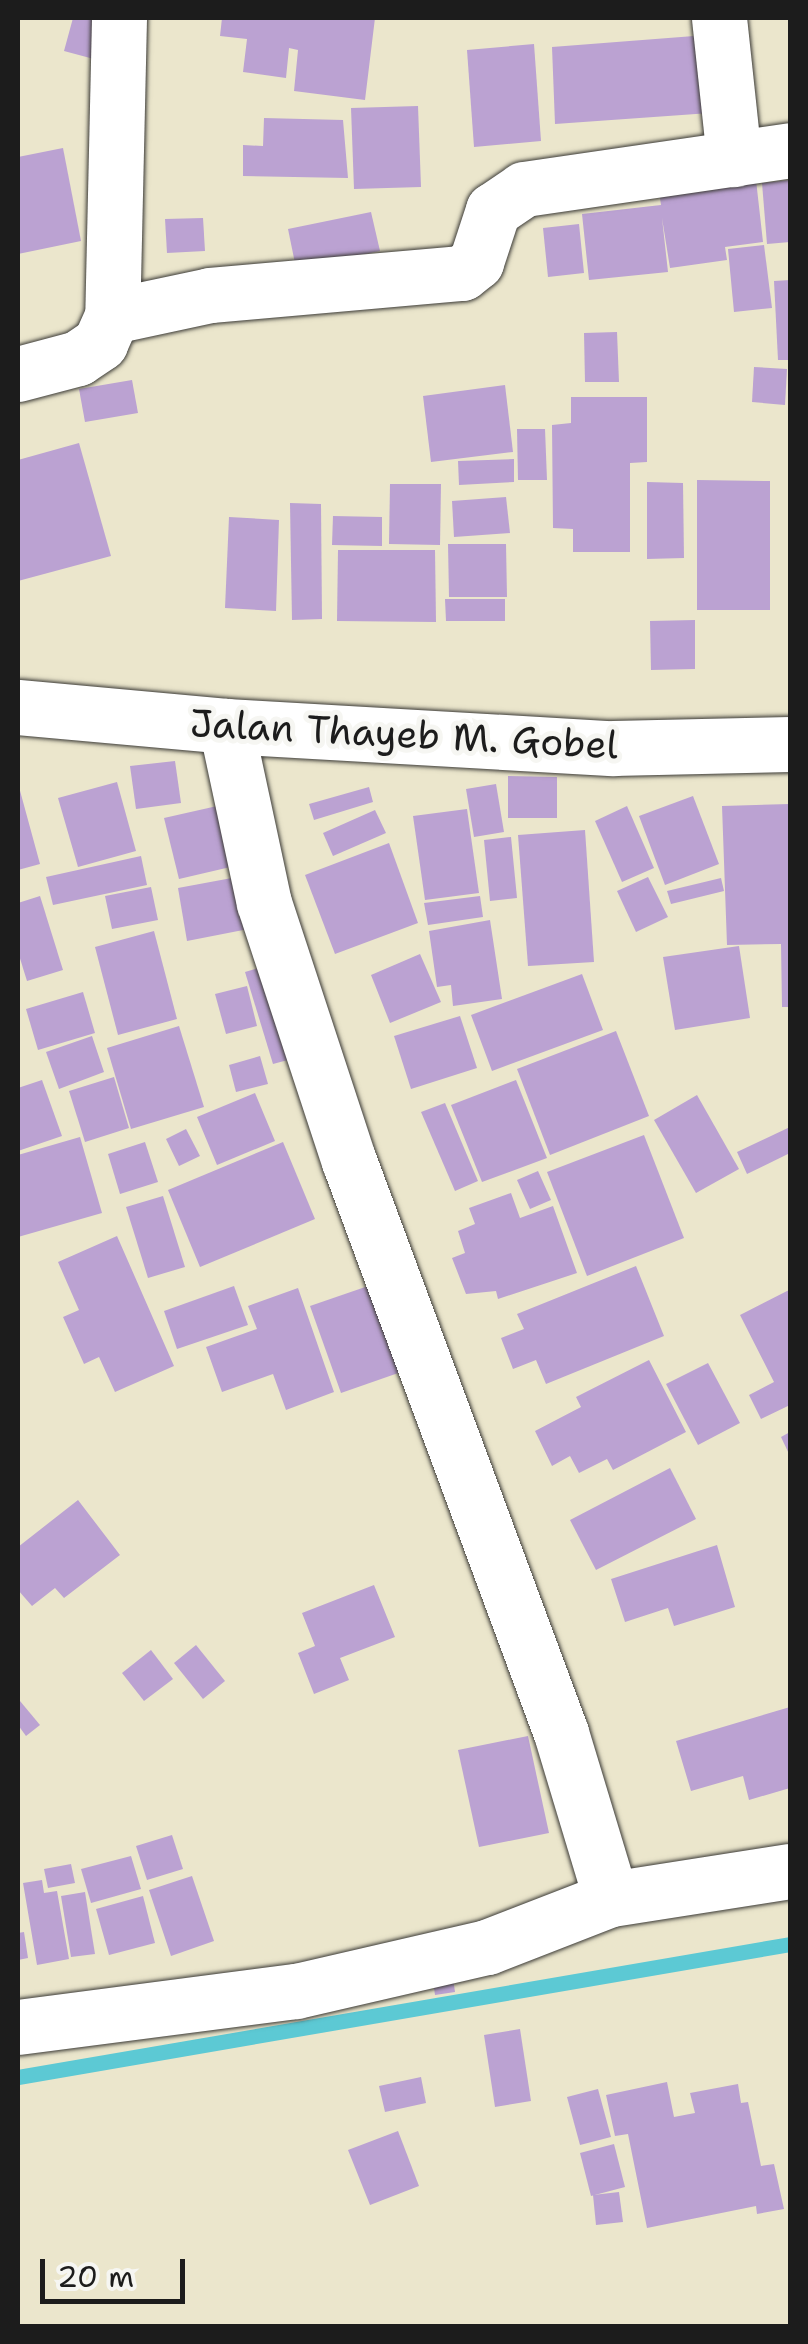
<!DOCTYPE html>
<html>
<head>
<meta charset="utf-8">
<style>
  body { margin:0 }
  #map { position:relative; width:808px; height:2344px; overflow:hidden; background:#ebe6cc; font-family:"Shantell Sans",sans-serif }
  div>[style] { position:absolute }
  .stream>* { height:15px; margin:-7.5px; padding:0 7.5px; transform-origin:7.5px; border-radius:7.5px; background:#5cc9d4 }
  .building>* { inset:0; background:#bba2d2 }
  .roads { filter:drop-shadow(0 0 2px #3b3a36) drop-shadow(0 0 2px #3b3a36) }
  .minor>* { height:55px; margin:-27.5px; padding:0 27.5px; transform-origin:27.5px; border-radius:27.5px; background:#fff }
  .major>* { height:55px; margin:-27.5px; padding:0 27.5px; transform-origin:27.5px; border-radius:27.5px; background:#fff }
  span { translate:-50% -50%; white-space:nowrap; text-align:center; line-height:1.15; -webkit-text-stroke:10px #f6f6f2; paint-order:stroke }
  .street-label { font-size:38px; color:#1c1c1c }
  .frame { position:absolute; inset:0; border:20px solid #1c1c1c; pointer-events:none }
  .scale { position:absolute; left:40px; top:2259px; width:145px; height:45px; box-sizing:border-box; border:5px solid #1c1c1c; border-top:0; padding-left:12px; font-size:30px; line-height:35px; white-space:nowrap; color:#1c1c1c; -webkit-text-stroke:8px #f6f6f2; paint-order:stroke }
</style>
</head>
<body>
<div id="map">
  <div class="stream">
    <div style="left:18px;top:2077px;width:783px;rotate:-9.77deg"></div>
  </div>
  <div class="building">
    <div style="clip-path:polygon(73px 18px,103px 18px,105px 62px,64px 51px)"></div>
    <div style="clip-path:polygon(222px 18px,375px 18px,365px 100px,294px 91px,298px 50px,289px 48px,286px 78px,243px 72px,247px 39px,220px 36px)"></div>
    <div style="clip-path:polygon(707px 35px,710px 113px,555px 124px,552px 47px)"></div>
    <div style="clip-path:polygon(534px 44px,541px 141px,474px 147px,467px 50px)"></div>
    <div style="clip-path:polygon(418px 106px,421px 187px,354px 189px,351px 108px)"></div>
    <div style="clip-path:polygon(264px 118px,343px 120px,348px 178px,243px 176px,243px 145px,263px 146px)"></div>
    <div style="clip-path:polygon(63px 148px,81px 241px,18px 254px,18px 157px)"></div>
    <div style="clip-path:polygon(756px 180px,763px 242px,725px 247px,727px 260px,670px 268px,662px 218px,668px 272px,589px 280px,582px 214px,661px 205px,659px 191px)"></div>
    <div style="clip-path:polygon(790px 180px,790px 242px,767px 244px,762px 183px)"></div>
    <div style="clip-path:polygon(371px 212px,380px 251px,296px 268px,288px 229px)"></div>
    <div style="clip-path:polygon(203px 218px,205px 251px,167px 253px,165px 219px)"></div>
    <div style="clip-path:polygon(579px 224px,584px 273px,548px 277px,543px 228px)"></div>
    <div style="clip-path:polygon(764px 245px,772px 308px,734px 312px,728px 249px)"></div>
    <div style="clip-path:polygon(790px 280px,790px 360px,778px 360px,774px 281px)"></div>
    <div style="clip-path:polygon(617px 332px,619px 382px,585px 382px,584px 333px)"></div>
    <div style="clip-path:polygon(754px 367px,787px 369px,785px 405px,752px 402px)"></div>
    <div style="clip-path:polygon(132px 380px,138px 413px,85px 422px,79px 389px)"></div>
    <div style="clip-path:polygon(505px 385px,513px 452px,431px 462px,423px 396px)"></div>
    <div style="clip-path:polygon(571px 397px,647px 397px,647px 462px,630px 463px,630px 552px,573px 552px,573px 529px,553px 528px,552px 425px,571px 423px)"></div>
    <div style="clip-path:polygon(517px 429px,545px 429px,547px 480px,518px 480px)"></div>
    <div style="clip-path:polygon(79px 443px,111px 556px,18px 581px,18px 460px)"></div>
    <div style="clip-path:polygon(514px 459px,514px 482px,459px 485px,458px 461px)"></div>
    <div style="clip-path:polygon(697px 480px,770px 481px,770px 610px,697px 610px)"></div>
    <div style="clip-path:polygon(647px 482px,683px 483px,684px 558px,647px 559px)"></div>
    <div style="clip-path:polygon(390px 484px,441px 484px,440px 545px,389px 544px)"></div>
    <div style="clip-path:polygon(506px 497px,510px 533px,454px 537px,452px 501px)"></div>
    <div style="clip-path:polygon(290px 503px,321px 504px,322px 619px,292px 620px)"></div>
    <div style="clip-path:polygon(333px 516px,382px 517px,382px 546px,332px 545px)"></div>
    <div style="clip-path:polygon(229px 517px,279px 520px,276px 611px,225px 608px)"></div>
    <div style="clip-path:polygon(448px 544px,506px 544px,507px 597px,449px 597px)"></div>
    <div style="clip-path:polygon(338px 550px,435px 550px,436px 622px,337px 621px)"></div>
    <div style="clip-path:polygon(445px 599px,505px 599px,505px 621px,446px 621px)"></div>
    <div style="clip-path:polygon(695px 620px,695px 669px,651px 670px,650px 621px)"></div>
    <div style="clip-path:polygon(175px 761px,181px 803px,136px 809px,130px 766px)"></div>
    <div style="clip-path:polygon(508px 776px,557px 777px,557px 818px,508px 818px)"></div>
    <div style="clip-path:polygon(117px 782px,136px 851px,78px 867px,58px 798px)"></div>
    <div style="clip-path:polygon(496px 784px,504px 832px,474px 837px,466px 789px)"></div>
    <div style="clip-path:polygon(19px 787px,40px 864px,18px 870px,18px 788px)"></div>
    <div style="clip-path:polygon(369px 787px,373px 802px,314px 820px,309px 804px)"></div>
    <div style="clip-path:polygon(693px 796px,719px 864px,665px 885px,639px 816px)"></div>
    <div style="clip-path:polygon(226px 804px,239px 865px,179px 879px,164px 818px)"></div>
    <div style="clip-path:polygon(790px 804px,790px 1007px,782px 1007px,781px 944px,727px 945px,722px 806px)"></div>
    <div style="clip-path:polygon(627px 806px,654px 868px,622px 882px,595px 821px)"></div>
    <div style="clip-path:polygon(467px 809px,479px 893px,425px 900px,413px 816px)"></div>
    <div style="clip-path:polygon(375px 810px,386px 833px,333px 856px,323px 833px)"></div>
    <div style="clip-path:polygon(585px 830px,594px 962px,528px 966px,518px 835px)"></div>
    <div style="clip-path:polygon(511px 837px,517px 898px,490px 901px,484px 840px)"></div>
    <div style="clip-path:polygon(389px 843px,418px 923px,335px 954px,305px 875px)"></div>
    <div style="clip-path:polygon(141px 856px,147px 885px,53px 905px,46px 877px)"></div>
    <div style="clip-path:polygon(248px 875px,258px 927px,187px 941px,178px 888px)"></div>
    <div style="clip-path:polygon(648px 877px,668px 917px,636px 932px,617px 891px)"></div>
    <div style="clip-path:polygon(721px 878px,724px 891px,671px 904px,667px 891px)"></div>
    <div style="clip-path:polygon(151px 887px,158px 920px,112px 929px,105px 896px)"></div>
    <div style="clip-path:polygon(40px 896px,63px 970px,27px 981px,18px 952px,18px 903px)"></div>
    <div style="clip-path:polygon(480px 896px,483px 917px,428px 925px,424px 903px)"></div>
    <div style="clip-path:polygon(490px 920px,502px 999px,453px 1006px,451px 985px,437px 987px,429px 931px)"></div>
    <div style="clip-path:polygon(154px 931px,177px 1019px,118px 1035px,95px 947px)"></div>
    <div style="clip-path:polygon(739px 946px,750px 1018px,675px 1030px,663px 957px)"></div>
    <div style="clip-path:polygon(420px 954px,441px 1002px,390px 1023px,371px 975px)"></div>
    <div style="clip-path:polygon(281px 961px,310px 1054px,273px 1064px,245px 972px)"></div>
    <div style="clip-path:polygon(582px 974px,603px 1030px,492px 1071px,471px 1015px)"></div>
    <div style="clip-path:polygon(247px 986px,257px 1026px,226px 1034px,215px 994px)"></div>
    <div style="clip-path:polygon(83px 992px,95px 1033px,38px 1050px,26px 1009px)"></div>
    <div style="clip-path:polygon(460px 1016px,477px 1068px,411px 1089px,394px 1036px)"></div>
    <div style="clip-path:polygon(179px 1026px,204px 1107px,131px 1129px,107px 1048px)"></div>
    <div style="clip-path:polygon(616px 1031px,649px 1116px,550px 1155px,517px 1069px)"></div>
    <div style="clip-path:polygon(92px 1036px,104px 1072px,59px 1089px,46px 1052px)"></div>
    <div style="clip-path:polygon(260px 1056px,268px 1084px,236px 1092px,229px 1065px)"></div>
    <div style="clip-path:polygon(114px 1077px,129px 1128px,85px 1142px,69px 1091px)"></div>
    <div style="clip-path:polygon(42px 1080px,62px 1136px,18px 1151px,18px 1088px)"></div>
    <div style="clip-path:polygon(516px 1080px,547px 1158px,482px 1182px,451px 1105px)"></div>
    <div style="clip-path:polygon(255px 1093px,275px 1141px,217px 1165px,197px 1117px)"></div>
    <div style="clip-path:polygon(697px 1095px,739px 1169px,696px 1193px,654px 1120px)"></div>
    <div style="clip-path:polygon(445px 1103px,478px 1181px,455px 1191px,421px 1112px)"></div>
    <div style="clip-path:polygon(790px 1127px,790px 1153px,747px 1174px,737px 1152px)"></div>
    <div style="clip-path:polygon(186px 1129px,200px 1156px,179px 1166px,166px 1139px)"></div>
    <div style="clip-path:polygon(644px 1135px,684px 1238px,587px 1276px,547px 1172px)"></div>
    <div style="clip-path:polygon(80px 1137px,102px 1213px,18px 1237px,18px 1155px)"></div>
    <div style="clip-path:polygon(145px 1142px,158px 1182px,120px 1194px,108px 1154px)"></div>
    <div style="clip-path:polygon(283px 1142px,315px 1219px,200px 1267px,168px 1190px)"></div>
    <div style="clip-path:polygon(538px 1171px,551px 1200px,530px 1209px,517px 1180px)"></div>
    <div style="clip-path:polygon(511px 1193px,520px 1218px,553px 1206px,577px 1273px,498px 1299px,496px 1291px,466px 1294px,452px 1258px,465px 1253px,458px 1231px,475px 1224px,469px 1208px)"></div>
    <div style="clip-path:polygon(163px 1196px,185px 1267px,148px 1278px,126px 1207px)"></div>
    <div style="clip-path:polygon(117px 1236px,174px 1366px,115px 1392px,99px 1357px,84px 1364px,63px 1317px,79px 1310px,58px 1262px)"></div>
    <div style="clip-path:polygon(636px 1266px,664px 1336px,546px 1384px,536px 1360px,513px 1369px,501px 1338px,524px 1329px,517px 1314px)"></div>
    <div style="clip-path:polygon(374px 1284px,404px 1371px,341px 1393px,310px 1306px)"></div>
    <div style="clip-path:polygon(234px 1286px,248px 1325px,177px 1349px,164px 1311px)"></div>
    <div style="clip-path:polygon(298px 1288px,334px 1392px,286px 1410px,273px 1374px,222px 1392px,206px 1347px,257px 1329px,248px 1306px)"></div>
    <div style="clip-path:polygon(789px 1290px,790px 1405px,761px 1419px,749px 1395px,774px 1382px,740px 1315px)"></div>
    <div style="clip-path:polygon(649px 1360px,686px 1432px,613px 1470px,607px 1459px,579px 1473px,570px 1456px,552px 1466px,535px 1431px,581px 1407px,576px 1397px)"></div>
    <div style="clip-path:polygon(708px 1363px,740px 1423px,698px 1445px,666px 1384px)"></div>
    <div style="clip-path:polygon(790px 1432px,790px 1456px,781px 1437px)"></div>
    <div style="clip-path:polygon(670px 1468px,696px 1519px,596px 1570px,570px 1520px)"></div>
    <div style="clip-path:polygon(78px 1500px,120px 1555px,64px 1598px,55px 1588px,32px 1606px,18px 1590px,18px 1547px)"></div>
    <div style="clip-path:polygon(717px 1545px,735px 1607px,674px 1626px,668px 1608px,625px 1622px,611px 1579px)"></div>
    <div style="clip-path:polygon(374px 1585px,395px 1637px,340px 1658px,349px 1680px,314px 1694px,298px 1653px,315px 1646px,302px 1613px)"></div>
    <div style="clip-path:polygon(196px 1645px,225px 1681px,203px 1699px,174px 1663px)"></div>
    <div style="clip-path:polygon(151px 1650px,173px 1679px,144px 1701px,122px 1673px)"></div>
    <div style="clip-path:polygon(20px 1701px,40px 1725px,26px 1736px,18px 1725px)"></div>
    <div style="clip-path:polygon(790px 1707px,790px 1788px,749px 1800px,743px 1776px,691px 1791px,676px 1741px)"></div>
    <div style="clip-path:polygon(528px 1736px,549px 1833px,479px 1847px,458px 1750px)"></div>
    <div style="clip-path:polygon(172px 1835px,183px 1869px,147px 1880px,136px 1846px)"></div>
    <div style="clip-path:polygon(131px 1856px,141px 1889px,91px 1903px,81px 1869px)"></div>
    <div style="clip-path:polygon(71px 1864px,75px 1883px,48px 1888px,44px 1869px)"></div>
    <div style="clip-path:polygon(192px 1876px,214px 1941px,171px 1956px,149px 1890px)"></div>
    <div style="clip-path:polygon(42px 1880px,44px 1893px,57px 1891px,69px 1959px,37px 1965px,23px 1883px)"></div>
    <div style="clip-path:polygon(85px 1892px,95px 1954px,71px 1957px,61px 1896px)"></div>
    <div style="clip-path:polygon(143px 1896px,155px 1943px,109px 1955px,96px 1909px)"></div>
    <div style="clip-path:polygon(24px 1932px,28px 1958px,18px 1960px,18px 1933px)"></div>
    <div style="clip-path:polygon(453px 1978px,455px 1992px,435px 1995px,433px 1981px)"></div>
    <div style="clip-path:polygon(520px 2029px,531px 2101px,495px 2107px,484px 2035px)"></div>
    <div style="clip-path:polygon(421px 2077px,426px 2103px,385px 2112px,379px 2086px)"></div>
    <div style="clip-path:polygon(667px 2082px,674px 2117px,695px 2113px,690px 2093px,738px 2084px,741px 2103px,748px 2102px,761px 2166px,774px 2164px,784px 2209px,757px 2214px,756px 2206px,647px 2228px,628px 2134px,615px 2136px,606px 2095px)"></div>
    <div style="clip-path:polygon(598px 2089px,611px 2137px,580px 2145px,567px 2097px)"></div>
    <div style="clip-path:polygon(398px 2131px,419px 2186px,370px 2205px,348px 2150px)"></div>
    <div style="clip-path:polygon(614px 2144px,625px 2187px,591px 2196px,580px 2153px)"></div>
    <div style="clip-path:polygon(619px 2192px,623px 2222px,596px 2225px,593px 2195px)"></div>
  </div>
  <div class="roads">
    <div class="minor">
      <div style="left:119px;top:18px;width:298px;rotate:91.3deg"></div>
      <div style="left:112px;top:316px;width:100px;rotate:-12.1deg"></div>
      <div style="left:210px;top:295px;width:253px;rotate:-5deg"></div>
      <div style="left:462px;top:273px;width:18px;rotate:-38deg"></div>
      <div style="left:476px;top:262px;width:55px;rotate:-71.9deg"></div>
      <div style="left:493px;top:210px;width:37px;rotate:-34deg"></div>
      <div style="left:524px;top:189px;width:269px;rotate:-8.3deg"></div>
      <div style="left:719px;top:18px;width:142px;rotate:83.9deg"></div>
      <div style="left:18px;top:374px;width:62px;rotate:-14.9deg"></div>
      <div style="left:78px;top:358px;width:27px;rotate:-34deg"></div>
      <div style="left:100px;top:343px;width:30px;rotate:-66deg"></div>
      <div style="left:226px;top:726px;width:181px;rotate:77.9deg"></div>
      <div style="left:264px;top:903px;width:272px;rotate:71.8deg"></div>
      <div style="left:349px;top:1161px;width:610px;rotate:69.66deg"></div>
      <div style="left:561px;top:1733px;width:173px;rotate:73.2deg"></div>
      <div style="left:18px;top:2027px;width:280px;rotate:-7.4deg"></div>
      <div style="left:296px;top:1991px;width:196px;rotate:-13deg"></div>
      <div style="left:487px;top:1947px;width:133px;rotate:-21.2deg"></div>
      <div style="left:611px;top:1899px;width:181px;rotate:-8.9deg"></div>
    </div>
    <div class="major">
      <div style="left:18px;top:707px;width:209px;rotate:5.2deg"></div>
      <div style="left:226px;top:726px;width:388px;rotate:3.3deg"></div>
      <div style="left:613px;top:748px;width:177px;rotate:-1.3deg"></div>
    </div>
  </div>
  <div class="street-label">
    <span style="left:404px;top:734px;rotate:3deg">Jalan Thayeb M. Gobel</span>
  </div>
  <div class="frame"></div>
  <div class="scale">20 m</div>
</div>
</body>
</html>
